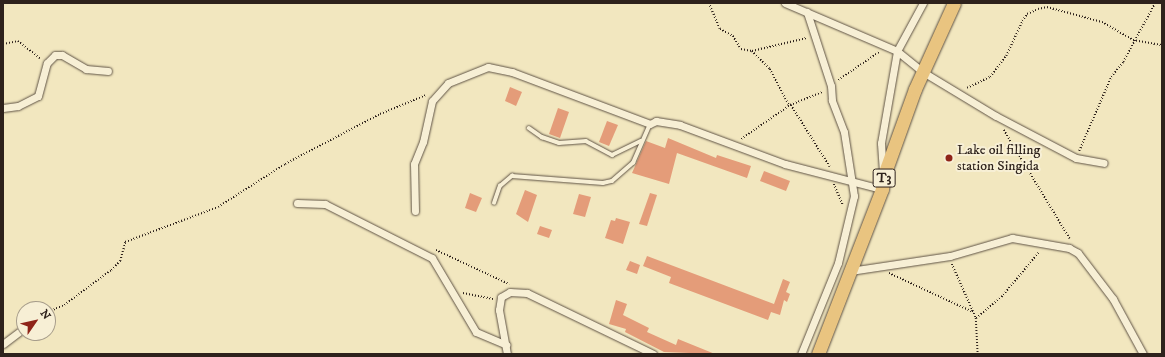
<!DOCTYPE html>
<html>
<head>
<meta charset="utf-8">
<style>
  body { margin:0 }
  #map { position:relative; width:1165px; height:357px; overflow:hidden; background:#f2e7bf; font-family:"IM FELL DW Pica",serif }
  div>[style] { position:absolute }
  .building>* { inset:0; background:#e49c79 }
  .path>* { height:1.5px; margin-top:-0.75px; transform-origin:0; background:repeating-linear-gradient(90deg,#2e221c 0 1px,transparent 0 3px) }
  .roads { filter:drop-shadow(0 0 1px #5f5345) drop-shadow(0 0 1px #5f5345) }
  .lane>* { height:3.5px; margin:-1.75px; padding:0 1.75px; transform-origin:1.75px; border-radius:1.75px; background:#f7efd5 }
  .street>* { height:7px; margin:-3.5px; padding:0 3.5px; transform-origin:3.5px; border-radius:3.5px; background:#f7efd5 }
  .highway>* { height:13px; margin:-6.5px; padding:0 6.5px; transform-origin:6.5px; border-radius:6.5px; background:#e9c480 }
  .dots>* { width:11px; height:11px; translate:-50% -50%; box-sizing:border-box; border:2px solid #f7efd5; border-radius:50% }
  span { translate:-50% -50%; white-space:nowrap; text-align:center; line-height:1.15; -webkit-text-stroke:4px #f7efd5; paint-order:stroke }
  .shield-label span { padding:1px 3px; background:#f7efd5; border:1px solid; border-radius:3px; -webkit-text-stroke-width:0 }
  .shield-label { font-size:13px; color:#2e221c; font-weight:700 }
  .poi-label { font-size:14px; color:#2e221c }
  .left { translate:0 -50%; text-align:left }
  .frame { position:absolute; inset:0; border:4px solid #2e221c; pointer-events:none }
  .north { position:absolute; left:16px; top:301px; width:40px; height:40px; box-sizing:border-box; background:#f7efd5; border:1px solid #a79d8b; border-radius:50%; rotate:56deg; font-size:11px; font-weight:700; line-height:16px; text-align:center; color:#2e221c }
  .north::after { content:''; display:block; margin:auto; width:14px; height:18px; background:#8f2418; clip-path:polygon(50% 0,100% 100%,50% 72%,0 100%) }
</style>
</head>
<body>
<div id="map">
  <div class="building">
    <div style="clip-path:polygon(510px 87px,522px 92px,516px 106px,505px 101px)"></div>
    <div style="clip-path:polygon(558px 108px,569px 112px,560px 138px,549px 134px)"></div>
    <div style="clip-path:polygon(607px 121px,618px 125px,609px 146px,599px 142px)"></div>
    <div style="clip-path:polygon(668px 138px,716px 158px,717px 155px,751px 166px,747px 178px,677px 153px,669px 184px,632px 173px,646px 141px,665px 148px)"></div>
    <div style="clip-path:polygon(764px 171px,790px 181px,786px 191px,760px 181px)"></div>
    <div style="clip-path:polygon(525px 190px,537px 195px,528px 222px,516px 214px)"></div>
    <div style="clip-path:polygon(470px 193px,482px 198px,476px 212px,465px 208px)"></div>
    <div style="clip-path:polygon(650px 193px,657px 195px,647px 226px,639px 224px)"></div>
    <div style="clip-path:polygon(579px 194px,591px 197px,585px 217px,573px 214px)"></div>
    <div style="clip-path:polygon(616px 218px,630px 222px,623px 244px,605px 238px,611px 220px,615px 221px)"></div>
    <div style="clip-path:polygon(540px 226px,552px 230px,549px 238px,537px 234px)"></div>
    <div style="clip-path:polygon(647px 256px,774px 304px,783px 279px,790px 282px,786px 292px,790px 294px,787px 302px,784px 300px,780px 315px,771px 312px,768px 320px,669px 283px,671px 277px,643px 266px)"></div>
    <div style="clip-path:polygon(630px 261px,640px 265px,637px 274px,626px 270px)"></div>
    <div style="clip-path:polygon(616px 300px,627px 304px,623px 315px,649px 328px,647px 332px,676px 345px,678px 339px,715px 354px,664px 352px,625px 332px,626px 329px,609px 324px)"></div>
  </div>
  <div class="path">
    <div style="left:709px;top:3px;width:28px;rotate:67deg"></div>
    <div style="left:720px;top:29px;width:15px;rotate:28deg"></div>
    <div style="left:733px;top:36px;width:15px;rotate:58deg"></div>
    <div style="left:741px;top:49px;width:11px;rotate:10deg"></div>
    <div style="left:752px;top:51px;width:25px;rotate:45deg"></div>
    <div style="left:770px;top:69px;width:41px;rotate:62.2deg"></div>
    <div style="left:3px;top:44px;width:15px;rotate:-11deg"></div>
    <div style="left:18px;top:41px;width:28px;rotate:38deg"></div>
    <div style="left:752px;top:51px;width:56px;rotate:-13.5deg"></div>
    <div style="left:838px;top:80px;width:50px;rotate:-34.3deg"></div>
    <div style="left:967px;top:88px;width:25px;rotate:-26deg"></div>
    <div style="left:990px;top:77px;width:26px;rotate:-53deg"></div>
    <div style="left:1006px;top:56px;width:38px;rotate:-65deg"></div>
    <div style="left:1022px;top:21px;width:9px;rotate:-54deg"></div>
    <div style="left:1027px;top:14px;width:12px;rotate:-24deg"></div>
    <div style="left:1038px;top:9px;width:9px;rotate:-13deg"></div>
    <div style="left:1047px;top:7px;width:57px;rotate:15.3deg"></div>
    <div style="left:1102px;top:22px;width:36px;rotate:30deg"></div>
    <div style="left:1133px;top:40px;width:29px;rotate:10deg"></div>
    <div style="left:791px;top:105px;width:73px;rotate:57.8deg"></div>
    <div style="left:1004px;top:130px;width:127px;rotate:58.8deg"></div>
    <div style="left:741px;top:139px;width:60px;rotate:-34.8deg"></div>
    <div style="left:790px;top:105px;width:35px;rotate:-22deg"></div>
    <div style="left:1079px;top:151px;width:81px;rotate:-66.6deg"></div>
    <div style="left:1111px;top:77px;width:19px;rotate:-51deg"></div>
    <div style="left:1123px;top:62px;width:67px;rotate:-61.5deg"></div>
    <div style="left:834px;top:184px;width:23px;rotate:67deg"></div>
    <div style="left:436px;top:250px;width:81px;rotate:25deg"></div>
    <div style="left:952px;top:264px;width:59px;rotate:66deg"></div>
    <div style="left:976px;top:318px;width:36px;rotate:87deg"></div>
    <div style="left:889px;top:273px;width:93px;rotate:24.9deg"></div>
    <div style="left:463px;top:293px;width:31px;rotate:11deg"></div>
    <div style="left:48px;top:312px;width:17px;rotate:-24deg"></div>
    <div style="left:64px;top:305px;width:59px;rotate:-36.7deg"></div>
    <div style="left:111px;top:270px;width:13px;rotate:-45deg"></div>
    <div style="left:120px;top:261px;width:20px;rotate:-75deg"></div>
    <div style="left:125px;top:242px;width:99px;rotate:-20.6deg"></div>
    <div style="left:218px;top:207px;width:80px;rotate:-32.7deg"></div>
    <div style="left:285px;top:164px;width:107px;rotate:-27.8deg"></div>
    <div style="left:380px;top:114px;width:50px;rotate:-22.4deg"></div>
    <div style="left:976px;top:318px;width:35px;rotate:-40deg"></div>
    <div style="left:1003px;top:295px;width:56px;rotate:-50.1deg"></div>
  </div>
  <div class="roads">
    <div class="lane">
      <div style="left:529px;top:128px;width:16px;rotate:35deg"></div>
      <div style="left:542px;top:137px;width:18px;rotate:19deg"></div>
      <div style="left:559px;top:143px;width:27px;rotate:-4deg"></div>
      <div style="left:586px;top:141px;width:30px;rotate:28deg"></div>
      <div style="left:612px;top:155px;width:32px;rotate:-26deg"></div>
      <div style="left:494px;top:203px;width:18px;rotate:-71deg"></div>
      <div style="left:500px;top:186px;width:16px;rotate:-40deg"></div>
      <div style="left:512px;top:176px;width:91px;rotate:4.4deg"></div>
      <div style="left:603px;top:183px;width:9px;rotate:-13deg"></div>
      <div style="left:612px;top:181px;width:28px;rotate:-41deg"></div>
      <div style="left:633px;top:163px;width:43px;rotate:-66.4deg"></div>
    </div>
    <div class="street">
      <div style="left:785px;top:3px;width:122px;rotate:23.2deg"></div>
      <div style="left:897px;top:51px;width:33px;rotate:39deg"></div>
      <div style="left:923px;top:72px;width:85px;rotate:31.1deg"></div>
      <div style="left:996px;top:116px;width:90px;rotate:27.7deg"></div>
      <div style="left:1076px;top:158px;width:28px;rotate:10deg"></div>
      <div style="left:3px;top:108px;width:15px;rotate:-8deg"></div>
      <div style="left:18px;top:106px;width:22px;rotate:-27deg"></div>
      <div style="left:38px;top:96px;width:34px;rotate:-75deg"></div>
      <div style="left:47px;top:63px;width:11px;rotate:-45deg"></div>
      <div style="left:55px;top:55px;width:7px"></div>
      <div style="left:62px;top:55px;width:28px;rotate:30deg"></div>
      <div style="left:86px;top:69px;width:22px;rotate:5deg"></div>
      <div style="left:883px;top:172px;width:29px;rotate:-94deg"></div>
      <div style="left:881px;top:143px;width:93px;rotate:-80.1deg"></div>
      <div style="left:897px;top:51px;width:55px;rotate:-61.6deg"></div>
      <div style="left:297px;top:203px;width:28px;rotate:2deg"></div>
      <div style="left:325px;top:204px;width:120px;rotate:26.8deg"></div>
      <div style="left:432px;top:258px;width:86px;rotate:59.3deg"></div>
      <div style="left:476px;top:332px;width:33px;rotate:23deg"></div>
      <div style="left:415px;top:211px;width:47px;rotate:-91.2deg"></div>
      <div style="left:414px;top:164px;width:24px;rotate:-68deg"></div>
      <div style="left:423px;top:142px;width:42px;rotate:-77.6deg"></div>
      <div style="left:432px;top:101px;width:24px;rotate:-48deg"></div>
      <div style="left:448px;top:83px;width:43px;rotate:-21.8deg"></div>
      <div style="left:488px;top:67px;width:25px;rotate:12deg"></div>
      <div style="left:512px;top:72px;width:147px;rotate:20.6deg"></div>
      <div style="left:650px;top:124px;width:7px;rotate:-27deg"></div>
      <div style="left:656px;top:121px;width:24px;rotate:9deg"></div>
      <div style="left:680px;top:125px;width:112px;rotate:20.4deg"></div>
      <div style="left:785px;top:164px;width:100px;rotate:14.5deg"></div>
      <div style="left:850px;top:271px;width:101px;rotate:-8.5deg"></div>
      <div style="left:950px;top:256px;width:65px;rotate:-16.2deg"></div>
      <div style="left:1012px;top:238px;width:58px;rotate:10deg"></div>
      <div style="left:1069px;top:248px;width:10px;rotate:29deg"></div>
      <div style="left:1078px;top:253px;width:58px;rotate:52.7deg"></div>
      <div style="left:1113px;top:299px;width:63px;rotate:61.4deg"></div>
      <div style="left:3px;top:344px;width:26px;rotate:-37deg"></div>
      <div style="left:507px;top:354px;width:45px;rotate:-100.3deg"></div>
      <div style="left:499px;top:310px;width:13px;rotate:-81deg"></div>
      <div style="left:501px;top:297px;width:10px;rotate:-29deg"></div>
      <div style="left:510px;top:292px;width:17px;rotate:3deg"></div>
      <div style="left:527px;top:293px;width:140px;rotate:25.8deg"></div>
      <div style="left:801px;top:354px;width:98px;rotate:-67.9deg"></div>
      <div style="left:838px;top:263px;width:69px;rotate:-76.6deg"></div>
      <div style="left:854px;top:196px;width:65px;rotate:-98.9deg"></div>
      <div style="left:844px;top:132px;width:34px;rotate:-111deg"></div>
      <div style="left:832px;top:100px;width:14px;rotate:-94deg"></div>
      <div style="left:831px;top:86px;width:78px;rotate:-108deg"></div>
    </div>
    <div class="highway">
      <div style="left:818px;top:354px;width:177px;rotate:-68.8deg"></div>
      <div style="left:882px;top:189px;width:14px;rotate:-82deg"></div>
      <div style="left:884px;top:175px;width:91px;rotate:-70.2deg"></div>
      <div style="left:915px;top:89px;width:94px;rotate:-65.6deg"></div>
    </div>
  </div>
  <div class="dots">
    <div style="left:949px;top:158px;background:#8f2418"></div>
  </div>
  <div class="shield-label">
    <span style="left:884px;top:178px">T3</span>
  </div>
  <div class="poi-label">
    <span class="left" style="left:957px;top:158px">Lake oil filling<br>station Singida</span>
  </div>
  <div class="frame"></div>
  <div class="north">N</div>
</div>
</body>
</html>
